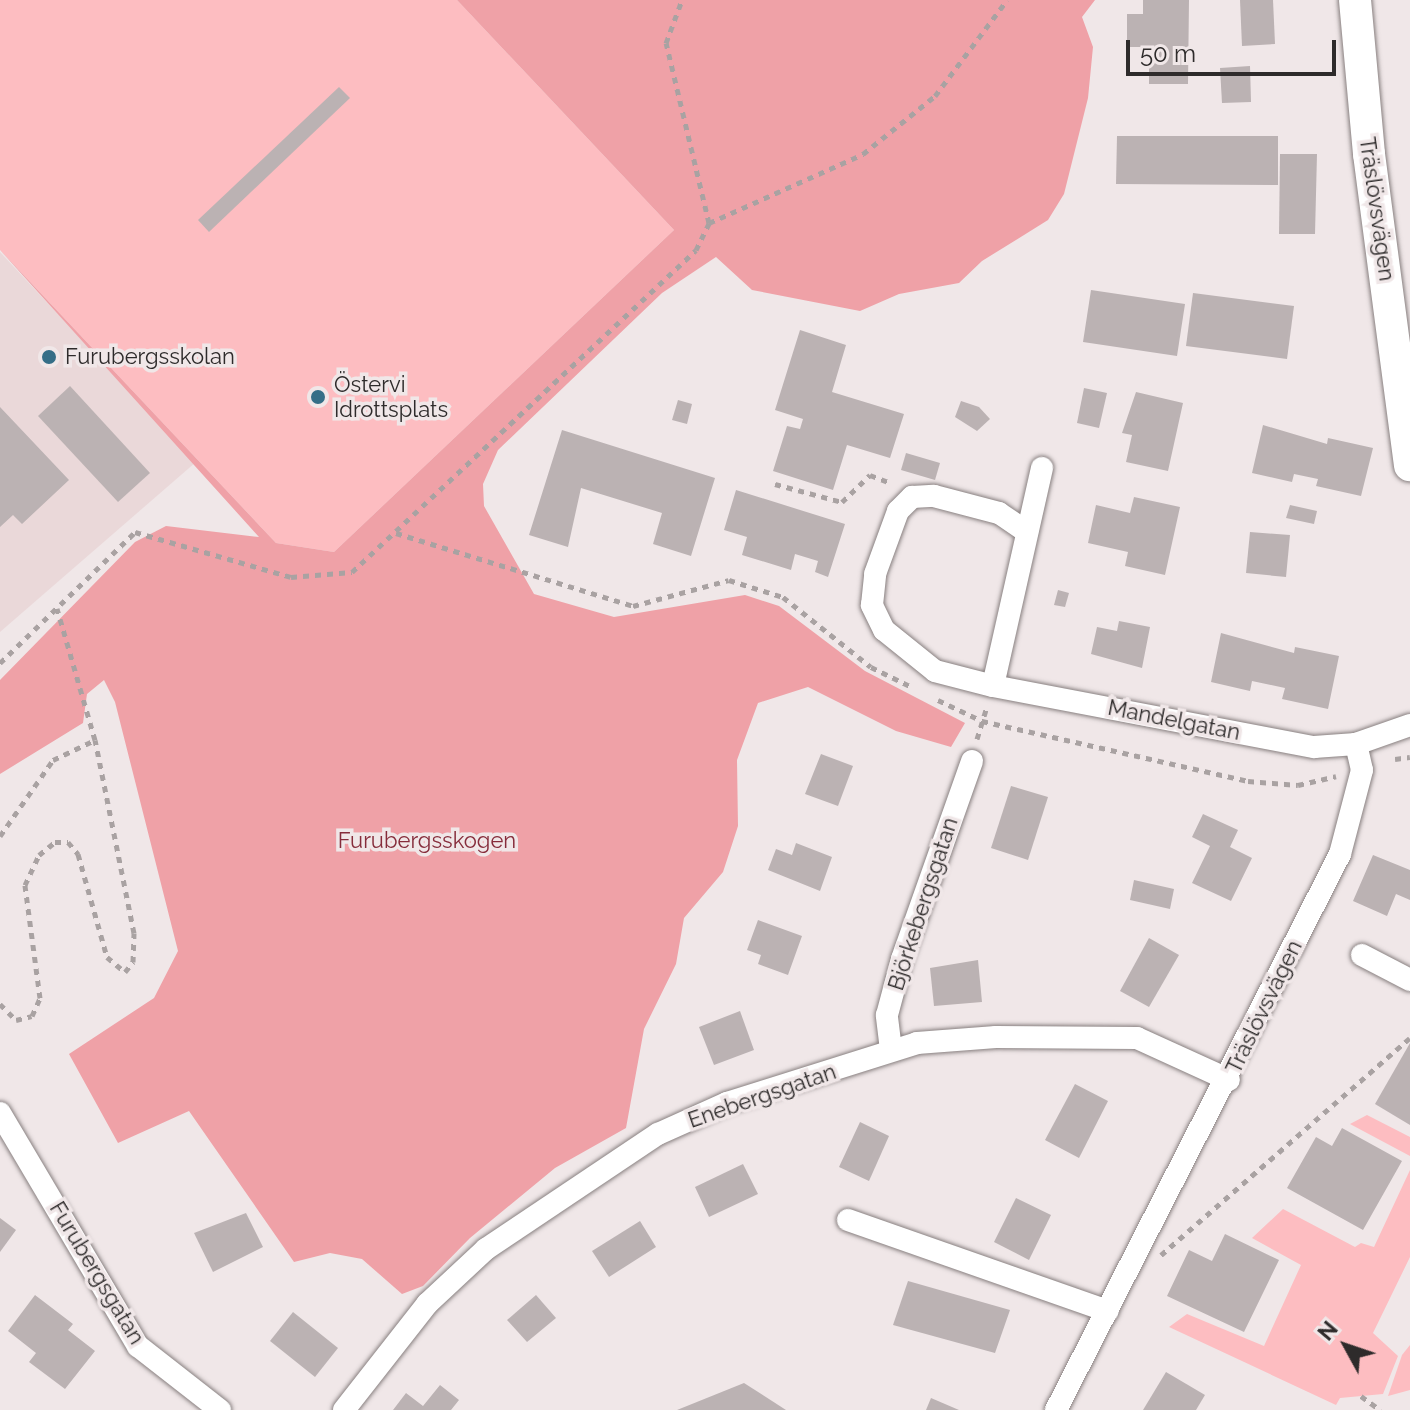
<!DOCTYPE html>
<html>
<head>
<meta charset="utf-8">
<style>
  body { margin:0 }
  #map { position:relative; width:1410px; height:1410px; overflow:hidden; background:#f0e7e8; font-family:Raleway,sans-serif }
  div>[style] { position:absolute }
  .built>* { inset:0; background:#ead8d9 }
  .green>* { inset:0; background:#fdbdc1 }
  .forest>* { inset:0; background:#efa1a7 }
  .building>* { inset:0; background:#bbb2b3 }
  .path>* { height:5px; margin-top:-2.5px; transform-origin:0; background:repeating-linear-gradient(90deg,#a9a2a2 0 6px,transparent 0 12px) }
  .roads { filter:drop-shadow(0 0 2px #888080) drop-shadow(0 0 2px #888080) }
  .street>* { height:22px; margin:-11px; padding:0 11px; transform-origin:11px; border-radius:11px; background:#fff }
  .secondary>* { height:32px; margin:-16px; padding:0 16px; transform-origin:16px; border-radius:16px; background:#fff }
  .dots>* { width:22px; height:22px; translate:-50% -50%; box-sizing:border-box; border:4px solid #f0e7e8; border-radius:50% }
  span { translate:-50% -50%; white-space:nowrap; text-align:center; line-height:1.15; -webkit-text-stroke:7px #f0e7e8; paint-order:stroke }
  .street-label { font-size:22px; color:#2e2b2b }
  .poi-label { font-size:22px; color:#2e2b2b }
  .left { translate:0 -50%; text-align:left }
  .park-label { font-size:22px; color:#862c3b }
  .north { position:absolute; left:1306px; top:1306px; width:80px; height:80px; -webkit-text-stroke:6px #f0e7e8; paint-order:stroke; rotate:310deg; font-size:22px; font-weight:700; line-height:32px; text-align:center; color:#2e2b2b }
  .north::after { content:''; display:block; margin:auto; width:28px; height:36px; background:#2e2b2b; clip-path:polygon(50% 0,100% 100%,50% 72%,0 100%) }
  .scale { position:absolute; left:1126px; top:40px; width:210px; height:36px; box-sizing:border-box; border:4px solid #2e2b2b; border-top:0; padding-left:10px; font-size:24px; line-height:28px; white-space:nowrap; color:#2e2b2b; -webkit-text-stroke:6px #f0e7e8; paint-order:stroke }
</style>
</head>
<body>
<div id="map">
  <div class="built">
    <div style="clip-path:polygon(0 252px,196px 462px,0 632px)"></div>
  </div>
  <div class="green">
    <div style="clip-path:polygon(0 0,457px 0,674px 230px,334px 552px,276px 543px,0 250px)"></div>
    <div style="clip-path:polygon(1367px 1115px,1410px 1137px,1410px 1156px,1350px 1124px)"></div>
    <div style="clip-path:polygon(1410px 1170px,1410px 1257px,1373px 1333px,1398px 1356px,1383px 1394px,1340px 1398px,1336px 1405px,1169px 1327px,1187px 1314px,1264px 1346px,1301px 1265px,1252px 1238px,1283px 1209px,1355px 1247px,1361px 1243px,1374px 1247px)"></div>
    <div style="clip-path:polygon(1410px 1345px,1410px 1390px,1388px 1396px,1402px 1355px)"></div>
  </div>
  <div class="forest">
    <div style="clip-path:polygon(457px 0,1095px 0,1082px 17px,1093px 47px,1088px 98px,1064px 194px,1048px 220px,982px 261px,959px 283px,899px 294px,860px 311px,752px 290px,716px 257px,662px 293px,498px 450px,483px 484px,484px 506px,534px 594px,614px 617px,745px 595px,779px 606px,865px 671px,965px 723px,951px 747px,896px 731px,808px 687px,758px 703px,737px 760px,738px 826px,723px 872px,684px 918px,676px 964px,644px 1029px,626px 1128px,555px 1168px,470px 1238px,423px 1286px,402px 1294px,362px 1259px,330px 1253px,294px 1262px,189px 1111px,118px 1143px,69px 1054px,154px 998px,178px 951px,115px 702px,104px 680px,87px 694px,83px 723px,0 774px,0 680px,135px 542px,166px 526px,259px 537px,0 250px,276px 543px,334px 552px,674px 230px)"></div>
  </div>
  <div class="building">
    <div style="clip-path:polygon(1143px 0,1189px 0,1188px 84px,1149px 84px,1149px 47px,1127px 47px,1127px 14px,1143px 14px)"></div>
    <div style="clip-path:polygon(1240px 0,1273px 0,1275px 44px,1242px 46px)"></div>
    <div style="clip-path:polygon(1250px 66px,1251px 102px,1222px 103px,1220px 68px)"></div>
    <div style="clip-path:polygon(339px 87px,350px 98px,209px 232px,198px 220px)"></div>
    <div style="clip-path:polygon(1117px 136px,1278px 136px,1278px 185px,1116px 184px)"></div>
    <div style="clip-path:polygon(1280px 154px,1317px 154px,1315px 234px,1279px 234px)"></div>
    <div style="clip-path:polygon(1091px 290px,1185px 304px,1177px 356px,1083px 342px)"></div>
    <div style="clip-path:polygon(1193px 293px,1294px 306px,1287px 359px,1186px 346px)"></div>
    <div style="clip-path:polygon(800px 330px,846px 345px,832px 392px,904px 414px,890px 458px,847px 445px,833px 490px,773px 471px,787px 426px,800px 429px,803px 419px,775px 410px)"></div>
    <div style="clip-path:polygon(70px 386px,150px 473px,118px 502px,38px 416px)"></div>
    <div style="clip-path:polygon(1084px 388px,1107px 393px,1099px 428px,1077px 423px)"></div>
    <div style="clip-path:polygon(1136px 392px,1183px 403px,1168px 471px,1126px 462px,1132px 435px,1122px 433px)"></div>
    <div style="clip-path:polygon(678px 400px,692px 404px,687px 424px,672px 420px)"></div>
    <div style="clip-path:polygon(961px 401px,979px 407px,990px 419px,977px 431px,955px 417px)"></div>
    <div style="clip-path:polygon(0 407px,69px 480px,22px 524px,13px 515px,0 527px)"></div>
    <div style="clip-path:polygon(1263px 425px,1327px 444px,1328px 438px,1373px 448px,1361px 496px,1316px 486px,1318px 479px,1294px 474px,1292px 482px,1252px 473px)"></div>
    <div style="clip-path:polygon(562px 430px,715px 478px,691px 556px,653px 544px,662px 513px,581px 488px,568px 547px,529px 535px)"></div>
    <div style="clip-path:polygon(906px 453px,940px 463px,935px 480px,901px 470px)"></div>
    <div style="clip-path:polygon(736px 490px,845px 524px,828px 577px,815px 572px,818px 561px,795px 554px,791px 570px,742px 555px,747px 537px,724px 530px)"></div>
    <div style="clip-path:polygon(1134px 497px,1180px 507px,1165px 575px,1125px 566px,1128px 552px,1088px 543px,1096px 505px,1130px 513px)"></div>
    <div style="clip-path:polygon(1290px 505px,1317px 511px,1314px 524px,1286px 518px)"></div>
    <div style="clip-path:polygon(1250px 532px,1290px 535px,1286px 577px,1246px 573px)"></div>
    <div style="clip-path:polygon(1058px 590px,1069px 593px,1065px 607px,1054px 605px)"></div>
    <div style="clip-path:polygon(1119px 621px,1150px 627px,1142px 668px,1091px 654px,1097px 627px,1117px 631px)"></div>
    <div style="clip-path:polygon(1221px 633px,1294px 653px,1295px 647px,1339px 656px,1328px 709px,1282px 699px,1285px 688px,1252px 681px,1250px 691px,1211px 682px)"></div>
    <div style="clip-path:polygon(821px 754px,853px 766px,838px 806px,805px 794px)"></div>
    <div style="clip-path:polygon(1011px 786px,1048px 797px,1028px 860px,991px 848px)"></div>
    <div style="clip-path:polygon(1203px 814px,1238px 830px,1230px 847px,1252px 858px,1231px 901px,1192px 883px,1210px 846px,1192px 837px)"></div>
    <div style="clip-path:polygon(796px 843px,832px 857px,820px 891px,768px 870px,776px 849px,792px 855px)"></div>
    <div style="clip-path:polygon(1373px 855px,1410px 870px,1410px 900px,1396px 894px,1387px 916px,1353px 901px)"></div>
    <div style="clip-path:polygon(1134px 880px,1174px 889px,1170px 909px,1130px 900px)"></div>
    <div style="clip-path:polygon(758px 920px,802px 936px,788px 975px,758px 964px,761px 955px,747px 950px)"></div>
    <div style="clip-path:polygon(1149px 938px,1179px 955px,1149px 1007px,1120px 991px)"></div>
    <div style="clip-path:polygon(978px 960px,982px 1002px,934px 1006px,930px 968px)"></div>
    <div style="clip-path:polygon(740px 1011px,754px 1050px,714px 1065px,699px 1027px)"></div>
    <div style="clip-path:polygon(1410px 1043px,1410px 1125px,1375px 1104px)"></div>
    <div style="clip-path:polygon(1075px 1084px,1108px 1101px,1079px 1158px,1045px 1140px)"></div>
    <div style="clip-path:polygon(860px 1122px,889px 1136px,869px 1181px,839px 1167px)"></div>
    <div style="clip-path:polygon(1342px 1128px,1402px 1161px,1363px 1230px,1287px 1188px,1316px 1137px,1332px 1146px)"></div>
    <div style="clip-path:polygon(743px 1164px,758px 1194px,709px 1217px,695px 1187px)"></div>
    <div style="clip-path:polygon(1016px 1198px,1051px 1215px,1029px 1260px,994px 1242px)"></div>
    <div style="clip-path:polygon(246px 1213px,263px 1247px,213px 1272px,194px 1233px)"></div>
    <div style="clip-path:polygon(0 1218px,16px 1230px,0 1252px)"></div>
    <div style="clip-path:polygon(640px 1221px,656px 1247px,609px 1277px,592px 1251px)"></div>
    <div style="clip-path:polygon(1225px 1234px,1279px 1260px,1244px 1332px,1167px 1296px,1189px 1250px,1212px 1261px)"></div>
    <div style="clip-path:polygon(908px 1281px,1010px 1310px,995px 1353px,893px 1325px)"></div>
    <div style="clip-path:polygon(35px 1295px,73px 1324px,68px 1330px,95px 1351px,65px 1389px,29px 1362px,36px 1353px,8px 1331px)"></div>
    <div style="clip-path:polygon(536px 1295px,556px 1318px,527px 1342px,507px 1320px)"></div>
    <div style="clip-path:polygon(293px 1312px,338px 1348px,315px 1377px,270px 1341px)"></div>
    <div style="clip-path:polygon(1166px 1372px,1205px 1395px,1196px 1410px,1143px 1410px)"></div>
    <div style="clip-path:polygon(744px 1383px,786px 1410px,677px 1410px)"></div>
    <div style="clip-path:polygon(440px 1385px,459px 1400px,451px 1410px,393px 1410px,406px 1393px,423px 1406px)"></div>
    <div style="clip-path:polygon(931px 1398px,959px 1410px,926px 1410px)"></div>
  </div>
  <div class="path">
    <div style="left:709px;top:223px;width:169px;rotate:-24.1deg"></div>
    <div style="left:863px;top:154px;width:92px;rotate:-38.9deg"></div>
    <div style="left:935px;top:96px;width:120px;rotate:-53.1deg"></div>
    <div style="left:775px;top:484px;width:69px;rotate:15deg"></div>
    <div style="left:842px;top:502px;width:39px;rotate:-44deg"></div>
    <div style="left:870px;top:475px;width:22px;rotate:21deg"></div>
    <div style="left:396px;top:533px;width:248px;rotate:17.1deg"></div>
    <div style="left:633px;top:606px;width:99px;rotate:-15.2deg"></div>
    <div style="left:729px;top:580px;width:57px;rotate:17.5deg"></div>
    <div style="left:783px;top:597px;width:112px;rotate:38.5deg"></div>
    <div style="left:871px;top:667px;width:46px;rotate:26deg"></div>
    <div style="left:0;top:663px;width:188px;rotate:-44.1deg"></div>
    <div style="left:135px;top:532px;width:162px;rotate:16.1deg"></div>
    <div style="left:291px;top:577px;width:61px;rotate:-4.7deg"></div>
    <div style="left:352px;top:572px;width:471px;rotate:-43.1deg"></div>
    <div style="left:696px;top:250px;width:30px;rotate:-64deg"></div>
    <div style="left:709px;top:223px;width:185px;rotate:-103.4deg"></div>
    <div style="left:666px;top:43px;width:46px;rotate:-69.6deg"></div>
    <div style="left:938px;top:700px;width:49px;rotate:25.5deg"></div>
    <div style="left:982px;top:721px;width:273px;rotate:12.7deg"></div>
    <div style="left:1248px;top:781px;width:50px;rotate:4.6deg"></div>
    <div style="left:1298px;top:785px;width:39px;rotate:-13deg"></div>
    <div style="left:977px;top:739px;width:34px;rotate:-73deg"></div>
    <div style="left:1395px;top:759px;width:15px;rotate:-8deg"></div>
    <div style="left:0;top:836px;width:93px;rotate:-55.1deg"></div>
    <div style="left:53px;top:760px;width:47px;rotate:-25.5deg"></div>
    <div style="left:0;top:1004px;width:23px;rotate:45deg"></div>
    <div style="left:16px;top:1020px;width:16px;rotate:-14deg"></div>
    <div style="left:32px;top:1016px;width:20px;rotate:-66deg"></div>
    <div style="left:40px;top:998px;width:114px;rotate:-97.6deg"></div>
    <div style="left:25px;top:885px;width:33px;rotate:-65deg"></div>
    <div style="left:39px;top:855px;width:21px;rotate:-39deg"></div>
    <div style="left:55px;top:842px;width:13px"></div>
    <div style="left:68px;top:842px;width:16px;rotate:50deg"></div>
    <div style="left:78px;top:854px;width:107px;rotate:74.3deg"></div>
    <div style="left:107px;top:957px;width:23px;rotate:40deg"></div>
    <div style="left:125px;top:972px;width:13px;rotate:-51deg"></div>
    <div style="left:133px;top:962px;width:29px;rotate:-88deg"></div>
    <div style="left:134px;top:933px;width:197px;rotate:-101.4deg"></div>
    <div style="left:95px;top:740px;width:137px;rotate:-106.1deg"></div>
    <div style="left:1161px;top:1255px;width:330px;rotate:-41.1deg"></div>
    <div style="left:1361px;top:1396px;width:24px;rotate:36deg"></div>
  </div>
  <div class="roads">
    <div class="street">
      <div style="left:1042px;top:468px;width:223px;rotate:102.7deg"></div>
      <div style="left:993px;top:686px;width:327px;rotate:10.8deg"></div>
      <div style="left:1314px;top:747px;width:42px;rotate:-4.1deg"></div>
      <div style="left:993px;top:686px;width:60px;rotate:-165.5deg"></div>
      <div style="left:935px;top:671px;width:65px;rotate:-141.2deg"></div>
      <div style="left:884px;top:630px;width:28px;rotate:-116deg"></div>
      <div style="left:872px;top:605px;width:31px;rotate:-84deg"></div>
      <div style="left:875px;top:574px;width:67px;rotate:-69.9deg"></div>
      <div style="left:898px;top:511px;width:20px;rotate:-45deg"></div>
      <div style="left:912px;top:497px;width:22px;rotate:-3deg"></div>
      <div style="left:934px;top:496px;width:67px;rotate:14.7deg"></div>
      <div style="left:999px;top:513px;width:34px;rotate:34deg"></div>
      <div style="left:1362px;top:955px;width:54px;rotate:27.5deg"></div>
      <div style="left:891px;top:1050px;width:35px;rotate:-97deg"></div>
      <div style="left:887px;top:1015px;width:58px;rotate:-75deg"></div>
      <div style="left:902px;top:959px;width:210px;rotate:-70.5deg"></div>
      <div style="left:0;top:1113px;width:271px;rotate:59.4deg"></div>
      <div style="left:138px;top:1346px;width:104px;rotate:38deg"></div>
      <div style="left:848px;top:1220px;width:275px;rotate:19.3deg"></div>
      <div style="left:344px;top:1410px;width:135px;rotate:-51.9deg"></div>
      <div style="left:427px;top:1304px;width:81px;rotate:-43deg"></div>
      <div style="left:486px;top:1249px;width:207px;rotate:-33.8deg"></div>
      <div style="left:658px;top:1134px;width:76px;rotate:-24.2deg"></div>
      <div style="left:727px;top:1103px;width:199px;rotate:-17.5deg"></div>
      <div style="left:917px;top:1043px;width:79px;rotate:-4.3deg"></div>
      <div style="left:996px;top:1037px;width:141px;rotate:0.4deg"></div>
      <div style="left:1137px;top:1038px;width:101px;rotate:24.5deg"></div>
      <div style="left:1056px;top:1410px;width:624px;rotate:-62.94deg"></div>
      <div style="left:1340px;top:854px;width:87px;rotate:-75.3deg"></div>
      <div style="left:1362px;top:770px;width:27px;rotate:-103deg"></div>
      <div style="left:1356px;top:744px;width:57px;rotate:-19.4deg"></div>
    </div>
    <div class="secondary">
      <div style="left:1355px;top:0;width:155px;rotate:84.8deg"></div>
      <div style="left:1369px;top:154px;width:314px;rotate:82.5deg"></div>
    </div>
  </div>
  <div class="dots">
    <div style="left:49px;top:357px;background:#356e87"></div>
    <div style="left:318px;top:397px;background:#356e87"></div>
  </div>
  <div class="street-label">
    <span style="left:1377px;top:209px;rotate:82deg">Träslövsvägen</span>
    <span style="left:1174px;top:720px;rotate:11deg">Mandelgatan</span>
    <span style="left:923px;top:904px;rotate:-72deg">Björkebergsgatan</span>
    <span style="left:1264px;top:1007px;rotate:-64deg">Träslövsvägen</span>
    <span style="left:762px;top:1096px;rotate:-19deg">Enebergsgatan</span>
    <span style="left:97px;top:1273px;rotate:59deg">Furubergsgatan</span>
  </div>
  <div class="poi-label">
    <span class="left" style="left:65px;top:357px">Furubergsskolan</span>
    <span class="left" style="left:334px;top:397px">Östervi<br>Idrottsplats</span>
  </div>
  <div class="park-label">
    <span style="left:427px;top:841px">Furubergsskogen</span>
  </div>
  <div class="north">N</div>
  <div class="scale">50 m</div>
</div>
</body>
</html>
